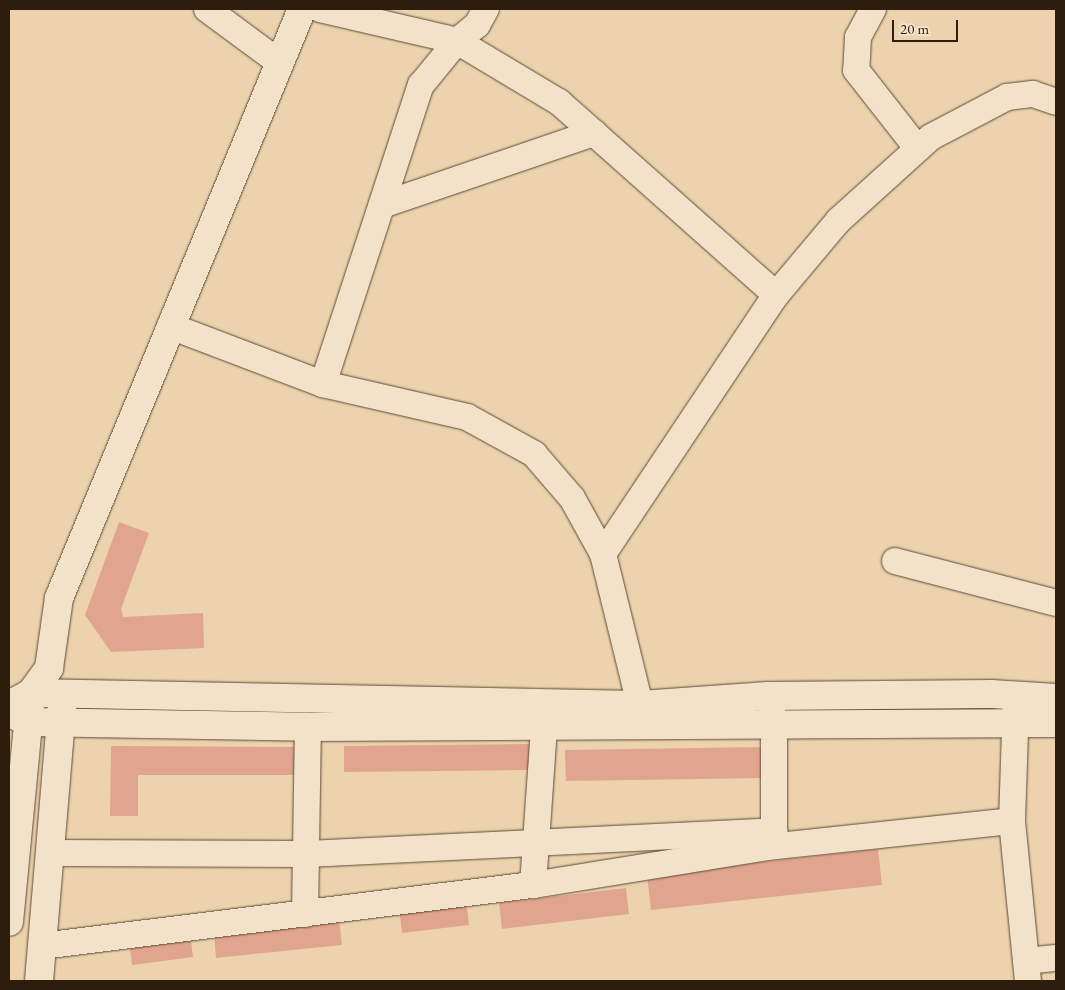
<!DOCTYPE html>
<html>
<head>
<meta charset="utf-8">
<style>
  body { margin:0 }
  #map { position:relative; width:1065px; height:990px; overflow:hidden; background:#ecd3ae; font-family:"EB Garamond",serif }
  div>[style] { position:absolute }
  .building>* { inset:0; background:#e1a58f }
  .roads { filter:drop-shadow(0 0 1px #5c4a34) drop-shadow(0 0 1px #5c4a34) }
  .street>* { height:26px; margin:-13px; padding:0 13px; transform-origin:13px; border-radius:13px; background:#f3e2ca }
  .secondary>* { height:28px; margin:-14px; padding:0 14px; transform-origin:14px; border-radius:14px; background:#f3e2ca }
  span { translate:-50% -50%; white-space:nowrap; text-align:center; line-height:1.15; -webkit-text-stroke:4.5px #f3e2ca; paint-order:stroke }
  .frame { position:absolute; inset:0; border:10px solid #2c1d0c; pointer-events:none }
  .scale { position:absolute; left:892px; top:20px; width:66px; height:22px; box-sizing:border-box; border:2px solid #2c1d0c; border-top:0; padding-left:6px; font-size:15px; line-height:18px; white-space:nowrap; color:#2c1d0c; -webkit-text-stroke:4px #f3e2ca; paint-order:stroke }
</style>
</head>
<body>
<div id="map">
  <div class="building">
    <div style="clip-path:polygon(119px 522px,149px 533px,121px 609px,123px 617px,203px 613px,204px 648px,111px 652px,85px 615px)"></div>
    <div style="clip-path:polygon(533px 744px,533px 770px,344px 772px,344px 746px)"></div>
    <div style="clip-path:polygon(111px 746px,301px 747px,301px 775px,138px 775px,138px 816px,110px 816px)"></div>
    <div style="clip-path:polygon(763px 747px,764px 778px,566px 781px,565px 750px)"></div>
    <div style="clip-path:polygon(878px 849px,882px 885px,651px 910px,647px 875px)"></div>
    <div style="clip-path:polygon(626px 888px,629px 914px,502px 929px,499px 903px)"></div>
    <div style="clip-path:polygon(466px 899px,469px 925px,402px 933px,399px 907px)"></div>
    <div style="clip-path:polygon(339px 919px,342px 945px,216px 958px,214px 933px)"></div>
    <div style="clip-path:polygon(190px 933px,193px 957px,132px 965px,129px 941px)"></div>
  </div>
  <div class="roads">
    <div class="street">
      <div style="left:207px;top:9px;width:91px;rotate:36.5deg"></div>
      <div style="left:320px;top:9px;width:141px;rotate:13.1deg"></div>
      <div style="left:457px;top:41px;width:119px;rotate:30.9deg"></div>
      <div style="left:559px;top:102px;width:290px;rotate:41.6deg"></div>
      <div style="left:873px;top:9px;width:32px;rotate:118deg"></div>
      <div style="left:858px;top:37px;width:33px;rotate:93deg"></div>
      <div style="left:856px;top:70px;width:100px;rotate:51.9deg"></div>
      <div style="left:382px;top:205px;width:224px;rotate:-18.8deg"></div>
      <div style="left:170px;top:326px;width:164px;rotate:20.8deg"></div>
      <div style="left:323px;top:384px;width:148px;rotate:12.9deg"></div>
      <div style="left:467px;top:417px;width:77px;rotate:28.9deg"></div>
      <div style="left:534px;top:454px;width:58px;rotate:49.2deg"></div>
      <div style="left:572px;top:498px;width:64px;rotate:61deg"></div>
      <div style="left:603px;top:554px;width:155px;rotate:76.2deg"></div>
      <div style="left:323px;top:384px;width:315px;rotate:-71.9deg"></div>
      <div style="left:421px;top:85px;width:57px;rotate:-50.7deg"></div>
      <div style="left:457px;top:41px;width:26px;rotate:-39deg"></div>
      <div style="left:477px;top:25px;width:18px;rotate:-61deg"></div>
      <div style="left:603px;top:554px;width:311px;rotate:-56.3deg"></div>
      <div style="left:776px;top:295px;width:97px;rotate:-50deg"></div>
      <div style="left:838px;top:221px;width:125px;rotate:-42.1deg"></div>
      <div style="left:931px;top:137px;width:86px;rotate:-27.8deg"></div>
      <div style="left:1007px;top:97px;width:26px;rotate:-7deg"></div>
      <div style="left:1033px;top:94px;width:24px;rotate:19deg"></div>
      <div style="left:895px;top:561px;width:166px;rotate:14.6deg"></div>
      <div style="left:1016px;top:701px;width:120px;rotate:91.9deg"></div>
      <div style="left:1012px;top:821px;width:161px;rotate:84.3deg"></div>
      <div style="left:768px;top:846px;width:16px;rotate:-68deg"></div>
      <div style="left:774px;top:831px;width:107px;rotate:-90deg"></div>
      <div style="left:774px;top:724px;width:22px;rotate:-100deg"></div>
      <div style="left:51px;top:853px;width:256px;rotate:0.2deg"></div>
      <div style="left:307px;top:854px;width:468px;rotate:-2.8deg"></div>
      <div style="left:533px;top:885px;width:159px;rotate:-86deg"></div>
      <div style="left:305px;top:914px;width:187px;rotate:-89.1deg"></div>
      <div style="left:42px;top:946px;width:495px;rotate:-7.1deg"></div>
      <div style="left:533px;top:885px;width:238px;rotate:-9.2deg"></div>
      <div style="left:768px;top:847px;width:245px;rotate:-6.1deg"></div>
      <div style="left:1026px;top:961px;width:30px;rotate:-6deg"></div>
    </div>
    <div class="secondary">
      <div style="left:9px;top:705px;width:25px;rotate:-29deg"></div>
      <div style="left:31px;top:693px;width:609px;rotate:1.13deg"></div>
      <div style="left:640px;top:705px;width:128px;rotate:-4deg"></div>
      <div style="left:768px;top:696px;width:224px;rotate:-0.5deg"></div>
      <div style="left:992px;top:694px;width:64px;rotate:3.6deg"></div>
      <div style="left:9px;top:713px;width:22px;rotate:24deg"></div>
      <div style="left:29px;top:722px;width:279px;rotate:1deg"></div>
      <div style="left:308px;top:727px;width:748px;rotate:-0.31deg"></div>
      <div style="left:9px;top:922px;width:230px;rotate:-84.5deg"></div>
      <div style="left:31px;top:693px;width:31px;rotate:-54deg"></div>
      <div style="left:49px;top:668px;width:71px;rotate:-81.9deg"></div>
      <div style="left:59px;top:598px;width:637px;rotate:-67.58deg"></div>
      <div style="left:39px;top:981px;width:276px;rotate:-85.2deg"></div>
    </div>
  </div>
  <div class="frame"></div>
  <div class="scale">20 m</div>
</div>
</body>
</html>
